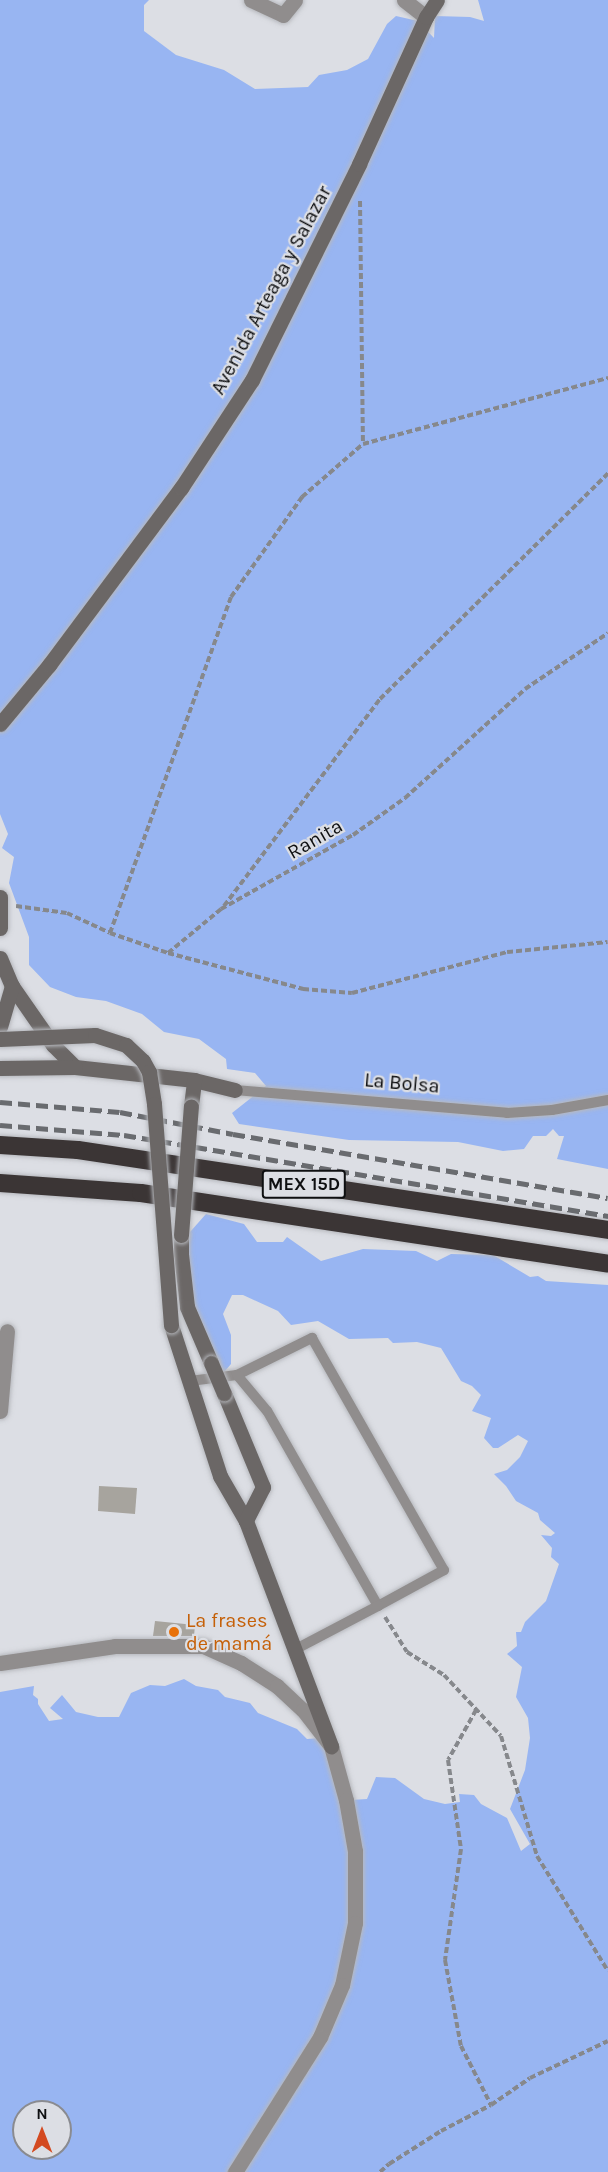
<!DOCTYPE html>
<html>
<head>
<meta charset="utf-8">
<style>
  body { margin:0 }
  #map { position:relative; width:608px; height:2172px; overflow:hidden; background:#dcdee4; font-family:Karla,sans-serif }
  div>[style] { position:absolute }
  .green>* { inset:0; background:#98b5f2 }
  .building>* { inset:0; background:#a7a49e }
  .path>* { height:4px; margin-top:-2px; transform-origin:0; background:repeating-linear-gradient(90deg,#86888c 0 6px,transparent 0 9px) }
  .roads { filter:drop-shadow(0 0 2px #b7b9be) drop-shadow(0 0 2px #b7b9be) }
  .lane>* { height:10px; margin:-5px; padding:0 5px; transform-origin:5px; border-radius:5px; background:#908d8d }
  .street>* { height:15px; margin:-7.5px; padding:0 7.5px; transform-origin:7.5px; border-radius:7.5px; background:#908d8d }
  .secondary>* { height:15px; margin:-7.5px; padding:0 7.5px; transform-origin:7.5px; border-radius:7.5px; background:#6b6766 }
  .highway>* { height:18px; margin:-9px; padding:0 9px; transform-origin:9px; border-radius:9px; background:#3b3535 }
  .rail>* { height:4.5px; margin-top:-2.25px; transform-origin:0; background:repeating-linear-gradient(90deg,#696b6f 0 12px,transparent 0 18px) }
  .bridges { filter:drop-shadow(0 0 2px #b7b9be) drop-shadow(0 0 2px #b7b9be) }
  .secondary-bridge>* { height:15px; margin:-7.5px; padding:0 7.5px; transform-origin:7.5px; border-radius:7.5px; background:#6b6766 }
  .dots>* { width:16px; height:16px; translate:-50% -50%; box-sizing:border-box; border:3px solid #dcdee4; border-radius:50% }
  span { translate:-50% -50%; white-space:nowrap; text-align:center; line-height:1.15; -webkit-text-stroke:4.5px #dcdee4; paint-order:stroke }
  .shield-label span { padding:2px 4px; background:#dcdee4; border:2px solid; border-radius:4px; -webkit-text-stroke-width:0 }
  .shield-label { font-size:18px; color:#0e0f11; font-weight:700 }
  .street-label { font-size:20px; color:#0e0f11 }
  .food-label { font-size:20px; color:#c56008 }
  .left { translate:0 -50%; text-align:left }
  .north { position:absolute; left:12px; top:2100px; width:60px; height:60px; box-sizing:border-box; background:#dcdee4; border:2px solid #8a8b90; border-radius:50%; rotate:0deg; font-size:16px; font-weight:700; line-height:24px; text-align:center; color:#0e0f11 }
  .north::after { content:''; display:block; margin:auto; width:21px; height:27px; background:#d34a21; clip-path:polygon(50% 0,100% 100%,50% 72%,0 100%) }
</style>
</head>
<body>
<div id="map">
  <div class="green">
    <div style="clip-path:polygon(0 0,149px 0,144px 5px,144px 31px,176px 55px,224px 70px,255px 89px,308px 87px,319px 75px,347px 70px,368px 59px,387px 24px,396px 16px,418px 21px,434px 38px,435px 16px,470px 17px,484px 21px,478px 0,608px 0,608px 1169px,557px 1159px,564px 1136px,559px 1136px,553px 1129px,546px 1136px,533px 1136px,524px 1149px,503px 1151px,458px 1142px,349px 1140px,239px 1124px,232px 1113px,266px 1086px,255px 1073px,227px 1069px,226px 1059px,199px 1039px,164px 1032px,142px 1014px,106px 1001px,76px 997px,50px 987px,29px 965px,29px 937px,9px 883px,14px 857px,2px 848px,8px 834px,0 814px)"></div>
    <div style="clip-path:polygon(evenodd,206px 1214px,244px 1224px,257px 1242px,283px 1242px,287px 1237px,321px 1261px,363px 1249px,416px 1251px,437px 1261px,451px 1254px,493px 1255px,530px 1277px,538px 1276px,546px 1281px,608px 1285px,608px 2172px,0 2172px,0 1692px,34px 1686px,33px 1695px,38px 1699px,38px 1704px,49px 1721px,63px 1719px,50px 1708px,62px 1695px,76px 1712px,98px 1717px,119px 1717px,131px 1693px,150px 1685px,165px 1686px,184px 1679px,196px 1686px,218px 1690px,225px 1697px,250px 1703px,258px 1713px,297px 1729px,307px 1739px,320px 1738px,351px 1800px,367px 1799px,376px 1777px,395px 1778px,424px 1799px,445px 1804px,460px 1802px,459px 1794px,474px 1795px,481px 1804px,507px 1818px,521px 1851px,530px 1844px,510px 1809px,525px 1770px,530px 1738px,528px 1718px,516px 1697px,522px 1667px,507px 1654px,517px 1646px,516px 1632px,521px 1632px,525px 1622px,546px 1601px,559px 1564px,551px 1557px,552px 1548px,541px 1535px,551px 1536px,555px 1533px,540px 1520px,538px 1513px,516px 1501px,506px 1486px,494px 1474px,507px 1470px,520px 1457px,528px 1441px,518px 1435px,498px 1448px,493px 1448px,484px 1438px,491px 1418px,472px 1411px,481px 1395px,472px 1386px,461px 1381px,441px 1348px,417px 1342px,393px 1343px,388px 1338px,349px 1339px,318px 1321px,291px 1325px,278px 1311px,243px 1295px,232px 1295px,223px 1314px,231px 1335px,231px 1364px,219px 1378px,188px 1313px,182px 1241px,206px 1214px,24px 2112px,60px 2112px,60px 2148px,24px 2148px,24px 2112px)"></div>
  </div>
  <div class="building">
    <div style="clip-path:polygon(99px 1486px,137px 1488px,135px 1514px,98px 1511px)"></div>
    <div style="clip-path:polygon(155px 1621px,195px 1625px,194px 1636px,153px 1636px)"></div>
  </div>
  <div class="path">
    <div style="left:360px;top:201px;width:243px;rotate:89.3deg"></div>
    <div style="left:16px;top:906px;width:51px;rotate:7.8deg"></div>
    <div style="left:67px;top:913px;width:47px;rotate:24.9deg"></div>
    <div style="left:110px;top:933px;width:61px;rotate:19deg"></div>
    <div style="left:168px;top:953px;width:69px;rotate:-39.7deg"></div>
    <div style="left:221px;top:909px;width:151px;rotate:-29.3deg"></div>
    <div style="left:353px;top:835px;width:64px;rotate:-35.4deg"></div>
    <div style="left:405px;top:798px;width:162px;rotate:-42.2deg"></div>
    <div style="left:525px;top:689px;width:100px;rotate:-34deg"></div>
    <div style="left:224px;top:906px;width:259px;rotate:-53deg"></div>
    <div style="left:380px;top:699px;width:321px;rotate:-44.7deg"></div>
    <div style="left:110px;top:933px;width:357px;rotate:-70.2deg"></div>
    <div style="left:231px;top:597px;width:123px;rotate:-54.6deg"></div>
    <div style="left:302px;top:497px;width:81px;rotate:-41deg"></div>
    <div style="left:363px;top:444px;width:254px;rotate:-15.1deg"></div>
    <div style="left:168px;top:953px;width:140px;rotate:14.9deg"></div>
    <div style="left:303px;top:989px;width:49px;rotate:4.7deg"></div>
    <div style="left:352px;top:993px;width:160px;rotate:-14.8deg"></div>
    <div style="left:507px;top:952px;width:101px;rotate:-5.7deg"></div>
    <div style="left:385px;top:1617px;width:41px;rotate:57.8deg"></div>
    <div style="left:407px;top:1652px;width:44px;rotate:31.9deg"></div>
    <div style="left:444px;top:1675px;width:83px;rotate:46.9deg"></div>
    <div style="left:501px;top:1736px;width:125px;rotate:73.3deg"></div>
    <div style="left:537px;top:1856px;width:135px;rotate:58.3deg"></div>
    <div style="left:476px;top:1710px;width:57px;rotate:119.2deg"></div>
    <div style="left:448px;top:1760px;width:90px;rotate:81.7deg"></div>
    <div style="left:461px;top:1849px;width:112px;rotate:98.2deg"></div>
    <div style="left:445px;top:1960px;width:87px;rotate:79.5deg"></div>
    <div style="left:461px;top:2046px;width:66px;rotate:63deg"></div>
    <div style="left:380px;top:2172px;width:12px;rotate:-42deg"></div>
    <div style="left:389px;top:2164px;width:62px;rotate:-32.4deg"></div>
    <div style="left:441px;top:2131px;width:56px;rotate:-27.5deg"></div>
    <div style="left:491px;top:2105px;width:47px;rotate:-34.7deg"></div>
    <div style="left:530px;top:2078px;width:86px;rotate:-25.4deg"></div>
  </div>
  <div class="roads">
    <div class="lane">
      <div style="left:235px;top:1090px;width:273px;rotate:4.8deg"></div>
      <div style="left:507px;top:1113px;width:45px;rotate:-3.8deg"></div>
      <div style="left:552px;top:1110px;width:57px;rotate:-10.1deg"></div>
      <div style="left:190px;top:1381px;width:47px;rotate:-7.3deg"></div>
      <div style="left:237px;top:1375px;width:84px;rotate:-26.3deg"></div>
      <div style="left:312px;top:1338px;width:267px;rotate:60.4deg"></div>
      <div style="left:444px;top:1570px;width:75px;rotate:151.4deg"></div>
      <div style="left:378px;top:1606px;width:224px;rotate:-119.6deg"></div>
      <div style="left:267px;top:1411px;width:47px;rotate:-129.8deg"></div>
      <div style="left:296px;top:1649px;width:93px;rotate:-27.7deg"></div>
    </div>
    <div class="street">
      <div style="left:251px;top:0;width:35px;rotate:25deg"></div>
      <div style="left:283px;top:15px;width:19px;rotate:-51deg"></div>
      <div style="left:404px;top:0;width:28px;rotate:38deg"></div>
      <div style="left:0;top:1411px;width:80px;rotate:-85deg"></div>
      <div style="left:0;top:1663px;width:116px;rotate:-8.4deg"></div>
      <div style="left:115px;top:1646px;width:88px"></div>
      <div style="left:203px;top:1646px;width:42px;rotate:24.1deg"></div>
      <div style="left:241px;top:1663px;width:43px;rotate:32.6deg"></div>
      <div style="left:277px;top:1686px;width:35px;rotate:43deg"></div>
      <div style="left:303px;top:1710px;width:46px;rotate:52.1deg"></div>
      <div style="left:331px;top:1746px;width:56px;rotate:74.5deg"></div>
      <div style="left:346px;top:1800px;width:52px;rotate:80deg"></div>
      <div style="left:355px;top:1851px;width:72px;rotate:90deg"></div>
      <div style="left:355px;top:1923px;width:63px;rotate:101.8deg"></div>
      <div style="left:342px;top:1985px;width:56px;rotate:112.9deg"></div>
      <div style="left:320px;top:2037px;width:160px;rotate:122.2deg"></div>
    </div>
    <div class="secondary">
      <div style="left:0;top:724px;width:77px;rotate:-50.3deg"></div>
      <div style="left:49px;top:665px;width:221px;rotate:-53.3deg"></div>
      <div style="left:181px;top:488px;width:129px;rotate:-56.7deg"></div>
      <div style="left:252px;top:380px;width:241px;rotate:-63.6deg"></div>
      <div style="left:359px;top:164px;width:162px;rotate:-65.5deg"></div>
      <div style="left:426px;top:17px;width:20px;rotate:-57deg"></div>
      <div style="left:0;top:897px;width:31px;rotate:90deg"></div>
      <div style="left:0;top:958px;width:30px;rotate:67deg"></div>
      <div style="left:12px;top:986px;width:72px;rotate:55.2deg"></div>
      <div style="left:53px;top:1045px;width:31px;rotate:45deg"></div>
      <div style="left:75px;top:1067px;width:120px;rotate:6.2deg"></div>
      <div style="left:194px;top:1080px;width:42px;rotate:13.7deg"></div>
      <div style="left:0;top:1027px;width:43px;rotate:-73.7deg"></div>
      <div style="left:0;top:1068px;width:75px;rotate:-0.8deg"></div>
      <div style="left:191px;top:1106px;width:26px;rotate:-83deg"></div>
      <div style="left:181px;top:1235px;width:19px;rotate:90deg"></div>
      <div style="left:181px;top:1254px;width:53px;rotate:83.5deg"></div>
      <div style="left:187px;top:1307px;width:61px;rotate:66.8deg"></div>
      <div style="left:171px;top:1325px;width:159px;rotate:72deg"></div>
      <div style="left:220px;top:1476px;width:52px;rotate:60deg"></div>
      <div style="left:246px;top:1521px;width:241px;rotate:69.3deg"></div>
      <div style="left:224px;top:1393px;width:102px;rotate:67.5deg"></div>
      <div style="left:263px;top:1487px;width:38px;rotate:117deg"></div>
    </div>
    <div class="highway">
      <div style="left:0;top:1145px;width:78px;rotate:3.7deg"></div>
      <div style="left:78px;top:1150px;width:536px;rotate:8.58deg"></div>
      <div style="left:0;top:1183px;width:141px;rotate:4.1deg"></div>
      <div style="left:141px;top:1193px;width:472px;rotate:8.6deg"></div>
    </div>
  </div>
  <div class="rail">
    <div style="left:0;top:1102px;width:120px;rotate:4.8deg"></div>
    <div style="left:120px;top:1112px;width:115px;rotate:11deg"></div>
    <div style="left:233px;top:1134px;width:380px;rotate:9.7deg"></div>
    <div style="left:0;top:1125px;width:124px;rotate:4.6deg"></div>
    <div style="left:124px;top:1135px;width:491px;rotate:9.5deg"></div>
  </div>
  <div class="bridges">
    <div class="secondary-bridge">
      <div style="left:0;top:1039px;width:95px;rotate:-2.4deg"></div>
      <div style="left:95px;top:1035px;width:33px;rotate:18deg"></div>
      <div style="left:126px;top:1045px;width:23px;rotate:43deg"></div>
      <div style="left:143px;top:1061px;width:13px;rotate:61deg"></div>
      <div style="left:149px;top:1072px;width:32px;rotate:81deg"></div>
      <div style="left:154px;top:1104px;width:222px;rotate:85.6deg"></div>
      <div style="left:181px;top:1235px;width:129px;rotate:-85.6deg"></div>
      <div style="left:211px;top:1363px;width:33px;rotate:67deg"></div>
    </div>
  </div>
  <div class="dots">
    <div style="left:174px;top:1632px;background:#e8710a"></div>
  </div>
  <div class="shield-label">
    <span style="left:304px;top:1184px">MEX 15D</span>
  </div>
  <div class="street-label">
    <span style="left:271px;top:290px;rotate:-62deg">Avenida Arteaga y Salazar</span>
    <span style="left:315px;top:839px;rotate:-30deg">Ranita</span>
    <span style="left:402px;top:1083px;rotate:5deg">La Bolsa</span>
  </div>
  <div class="food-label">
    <span class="left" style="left:186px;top:1632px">La frases<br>de mamá</span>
  </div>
  <div class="north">N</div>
</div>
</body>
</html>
